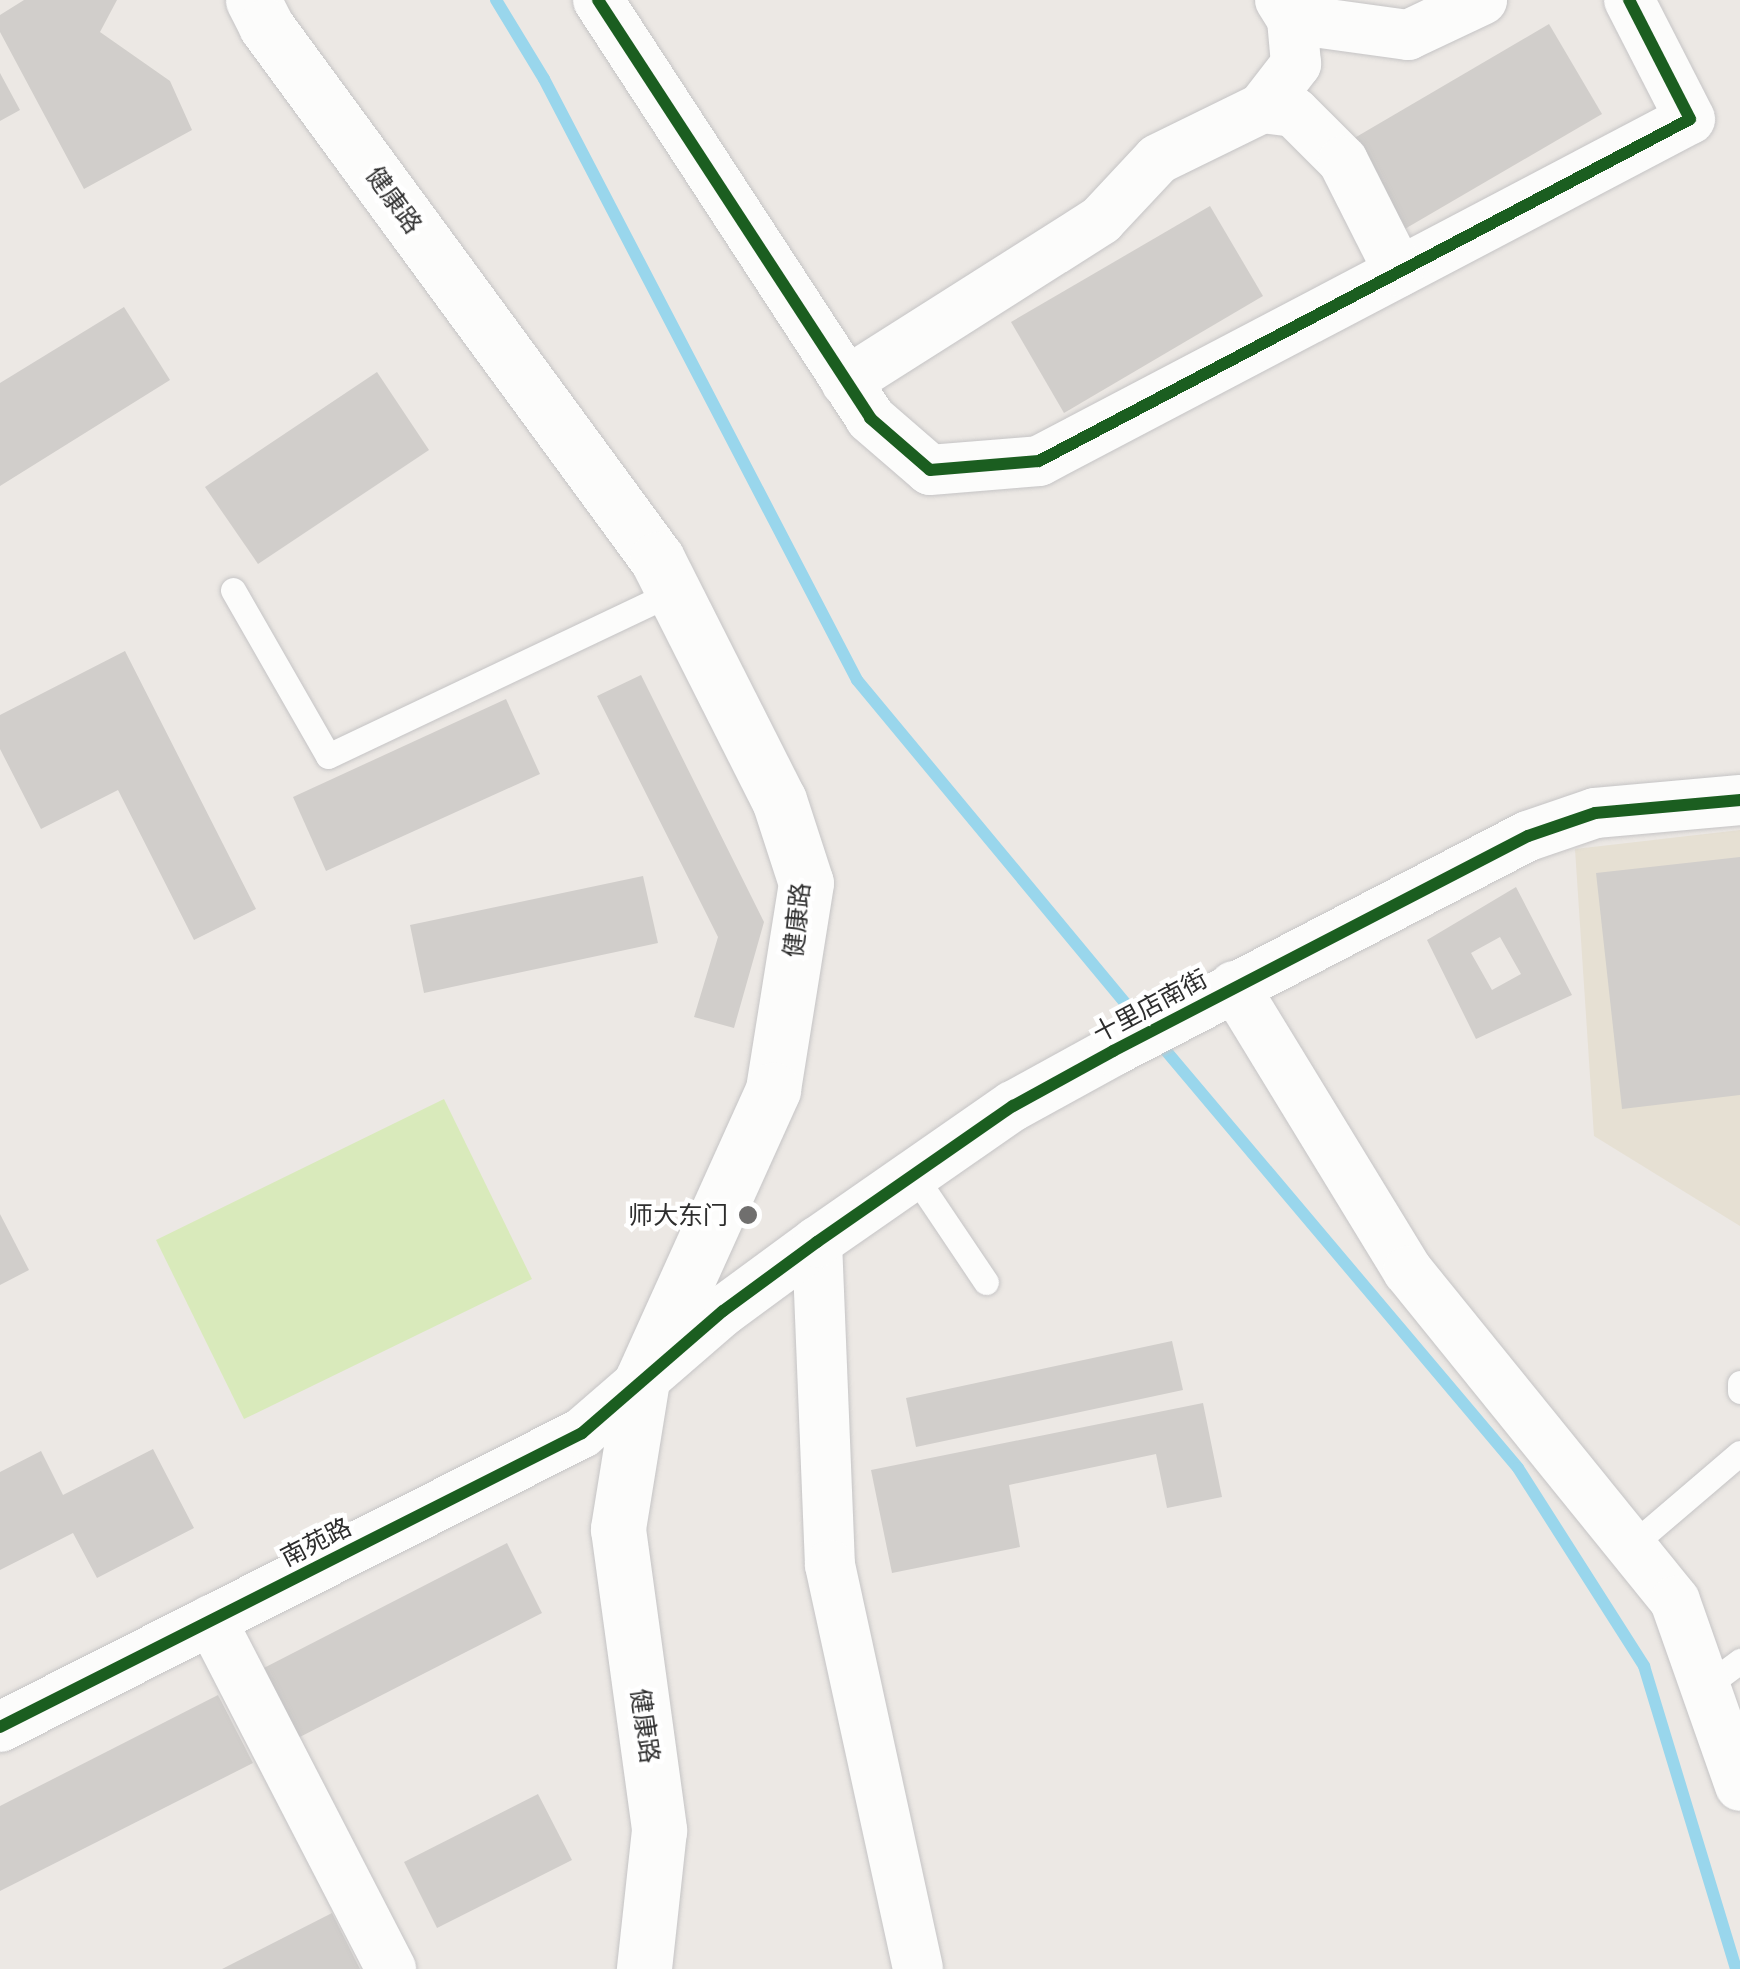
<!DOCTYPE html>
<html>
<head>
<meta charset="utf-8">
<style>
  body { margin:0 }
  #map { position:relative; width:1740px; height:1969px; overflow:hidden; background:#ece8e4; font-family:Mulish,"Noto Sans SC",sans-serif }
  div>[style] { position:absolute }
  .education>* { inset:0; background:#e6e0d3 }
  .pitch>* { inset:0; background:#d9eabb }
  .stream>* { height:12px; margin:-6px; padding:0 6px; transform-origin:6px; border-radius:6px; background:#99d6ec }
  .building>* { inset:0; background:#d1cecb }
  .roads { filter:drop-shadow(0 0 2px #c5c4c5) drop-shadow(0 0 2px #c5c4c5) }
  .service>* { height:25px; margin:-12.5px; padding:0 12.5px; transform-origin:12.5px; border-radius:12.5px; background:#fcfcfb }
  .minor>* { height:50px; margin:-25px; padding:0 25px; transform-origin:25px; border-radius:25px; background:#fcfcfb }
  .secondary>* { height:55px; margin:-27.5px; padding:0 27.5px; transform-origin:27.5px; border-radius:27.5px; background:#fcfcfb }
  .cycleway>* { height:12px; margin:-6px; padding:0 6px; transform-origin:6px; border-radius:6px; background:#1b5e20 }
  .dots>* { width:28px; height:28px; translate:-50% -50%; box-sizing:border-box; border:5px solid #fff; border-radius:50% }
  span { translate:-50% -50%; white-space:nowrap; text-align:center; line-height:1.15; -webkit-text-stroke:9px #fff; paint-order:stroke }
  .street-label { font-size:25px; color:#2e2e2e }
  .poi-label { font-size:25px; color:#2e2e2e }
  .right { translate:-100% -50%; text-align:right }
</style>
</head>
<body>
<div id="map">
  <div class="education">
    <div style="clip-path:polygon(1740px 830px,1740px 1226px,1594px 1136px,1575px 849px)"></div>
  </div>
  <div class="pitch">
    <div style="clip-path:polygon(444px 1099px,532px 1279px,244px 1419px,156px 1240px)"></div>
  </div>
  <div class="stream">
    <div style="left:496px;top:0;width:92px;rotate:58.7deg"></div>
    <div style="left:544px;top:79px;width:678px;rotate:62.49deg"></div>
    <div style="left:857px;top:680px;width:447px;rotate:50.3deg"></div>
    <div style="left:1156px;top:1039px;width:561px;rotate:49.84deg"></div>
    <div style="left:1518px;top:1468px;width:235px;rotate:57.5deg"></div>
    <div style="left:1644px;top:1666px;width:317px;rotate:73.1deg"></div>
  </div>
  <div class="building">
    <div style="clip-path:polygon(24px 0,117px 0,100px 32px,170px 81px,192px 130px,84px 189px,0 32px,0 15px)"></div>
    <div style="clip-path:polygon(1549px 24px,1602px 114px,1403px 230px,1351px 140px)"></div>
    <div style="clip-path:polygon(0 73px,20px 110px,0 121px)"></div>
    <div style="clip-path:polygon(1210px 206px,1263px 296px,1064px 413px,1011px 322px)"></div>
    <div style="clip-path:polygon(124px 307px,170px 380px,0 486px,0 383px)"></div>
    <div style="clip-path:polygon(377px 372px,429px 450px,258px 564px,205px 487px)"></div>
    <div style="clip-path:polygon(125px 651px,256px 909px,194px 940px,118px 790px,41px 829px,0 749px,0 715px)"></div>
    <div style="clip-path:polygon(641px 675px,764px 922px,734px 1028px,694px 1017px,718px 937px,597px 696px)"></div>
    <div style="clip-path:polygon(506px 699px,540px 774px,326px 871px,293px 797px)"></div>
    <div style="clip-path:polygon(1740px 857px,1740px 1095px,1622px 1109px,1596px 873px)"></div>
    <div style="clip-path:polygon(643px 876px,658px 943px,424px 993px,410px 925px)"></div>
    <div style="clip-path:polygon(evenodd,1516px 887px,1572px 995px,1476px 1039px,1427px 940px,1516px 887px,1500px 937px,1521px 974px,1492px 990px,1471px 953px,1500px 937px)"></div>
    <div style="clip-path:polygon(0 1214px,29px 1270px,0 1285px)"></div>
    <div style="clip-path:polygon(1172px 1341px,1183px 1390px,916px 1447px,906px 1398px)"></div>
    <div style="clip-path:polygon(1203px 1403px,1222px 1497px,1167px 1508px,1156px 1454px,1009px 1485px,1020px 1547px,892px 1573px,871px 1470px)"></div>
    <div style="clip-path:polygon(153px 1449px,194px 1528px,97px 1578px,73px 1533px,0 1570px,0 1472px,41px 1451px,63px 1495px)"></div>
    <div style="clip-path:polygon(507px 1543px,542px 1613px,292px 1741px,258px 1671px)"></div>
    <div style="clip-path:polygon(218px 1695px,253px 1763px,0 1891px,0 1806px)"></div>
    <div style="clip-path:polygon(538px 1794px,572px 1860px,437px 1928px,404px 1862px)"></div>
    <div style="clip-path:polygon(332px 1913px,360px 1969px,222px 1969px)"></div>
  </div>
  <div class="roads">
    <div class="service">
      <div style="left:233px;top:590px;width:191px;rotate:60.2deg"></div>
      <div style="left:328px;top:756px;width:383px;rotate:-25.4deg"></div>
      <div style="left:914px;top:1175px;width:129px;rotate:56.1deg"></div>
      <div style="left:1740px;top:1383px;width:8px;rotate:90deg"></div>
      <div style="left:1631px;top:1546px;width:143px;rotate:-40.5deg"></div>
      <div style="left:1705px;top:1687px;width:44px;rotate:-36.6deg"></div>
    </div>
    <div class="minor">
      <div style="left:598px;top:0;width:499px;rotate:56.9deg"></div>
      <div style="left:870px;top:418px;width:79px;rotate:40.9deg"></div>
      <div style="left:930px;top:470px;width:109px;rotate:-4.7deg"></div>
      <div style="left:1039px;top:461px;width:735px;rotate:-27.71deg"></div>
      <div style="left:1690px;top:119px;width:134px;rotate:-117.1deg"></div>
      <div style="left:1280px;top:0;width:22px;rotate:58deg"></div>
      <div style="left:1292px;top:19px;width:117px;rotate:7.9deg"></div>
      <div style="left:1408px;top:35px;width:82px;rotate:-25.3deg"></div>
      <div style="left:1262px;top:108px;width:56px;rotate:-52.3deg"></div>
      <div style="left:1296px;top:64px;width:45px;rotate:-95.1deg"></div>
      <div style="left:846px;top:382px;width:302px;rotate:-32.4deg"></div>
      <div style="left:1101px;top:220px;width:83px;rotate:-46.9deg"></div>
      <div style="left:1158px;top:159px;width:116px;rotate:-26.1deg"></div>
      <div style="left:1262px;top:108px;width:32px;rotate:7deg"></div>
      <div style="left:1294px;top:112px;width:69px;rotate:45deg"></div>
      <div style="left:1343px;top:161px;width:124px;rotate:63.2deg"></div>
      <div style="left:1234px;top:986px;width:334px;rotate:58.6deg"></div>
      <div style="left:1408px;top:1271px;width:424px;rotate:51deg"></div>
      <div style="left:1675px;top:1601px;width:196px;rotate:70.6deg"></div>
      <div style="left:817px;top:1242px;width:323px;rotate:87.7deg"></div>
      <div style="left:830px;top:1565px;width:413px;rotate:77.7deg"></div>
      <div style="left:211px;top:1620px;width:393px;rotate:62.7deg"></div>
      <div style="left:0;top:1727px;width:652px;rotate:-26.8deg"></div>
      <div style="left:582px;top:1433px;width:186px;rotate:-40.9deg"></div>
      <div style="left:723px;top:1311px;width:117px;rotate:-36.3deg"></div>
      <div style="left:817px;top:1242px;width:239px;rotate:-34.8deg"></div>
      <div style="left:1013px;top:1106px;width:114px;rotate:-28.8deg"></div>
      <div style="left:1113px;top:1051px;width:467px;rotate:-27.4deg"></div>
      <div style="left:1528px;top:836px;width:71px;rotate:-18.9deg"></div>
      <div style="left:1595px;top:813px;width:146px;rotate:-5.1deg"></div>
    </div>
    <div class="secondary">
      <div style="left:253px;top:0;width:29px;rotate:63deg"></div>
      <div style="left:266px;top:26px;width:661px;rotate:53.74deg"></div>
      <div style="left:657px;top:559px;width:270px;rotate:63.2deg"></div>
      <div style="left:779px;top:800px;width:87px;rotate:72deg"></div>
      <div style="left:806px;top:883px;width:210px;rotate:99.1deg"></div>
      <div style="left:773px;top:1090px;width:318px;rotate:114.3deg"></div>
      <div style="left:642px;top:1380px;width:151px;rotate:99.2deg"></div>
      <div style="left:618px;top:1529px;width:304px;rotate:82.2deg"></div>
      <div style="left:659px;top:1830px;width:140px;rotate:96.2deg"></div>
    </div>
  </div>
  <div class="cycleway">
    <div style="left:598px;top:0;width:499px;rotate:56.9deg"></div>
    <div style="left:870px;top:418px;width:79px;rotate:40.9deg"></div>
    <div style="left:930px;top:470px;width:109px;rotate:-4.7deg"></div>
    <div style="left:1039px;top:461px;width:735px;rotate:-27.71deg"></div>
    <div style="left:1690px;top:119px;width:134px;rotate:-117.1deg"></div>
    <div style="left:0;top:1727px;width:652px;rotate:-26.8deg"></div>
    <div style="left:582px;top:1433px;width:186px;rotate:-40.9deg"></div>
    <div style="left:723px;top:1311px;width:117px;rotate:-36.3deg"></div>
    <div style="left:817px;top:1242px;width:239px;rotate:-34.8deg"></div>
    <div style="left:1013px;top:1106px;width:114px;rotate:-28.8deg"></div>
    <div style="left:1113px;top:1051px;width:467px;rotate:-27.4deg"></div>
    <div style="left:1528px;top:836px;width:71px;rotate:-18.9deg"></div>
    <div style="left:1595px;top:813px;width:146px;rotate:-5.1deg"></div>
  </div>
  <div class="dots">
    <div style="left:748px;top:1215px;background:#706f6e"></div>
  </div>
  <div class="street-label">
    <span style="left:394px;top:200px;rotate:54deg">健康路</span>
    <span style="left:797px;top:920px;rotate:-84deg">健康路</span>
    <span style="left:1150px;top:1006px;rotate:-28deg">十里店南街</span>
    <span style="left:316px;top:1542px;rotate:-27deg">南苑路</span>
    <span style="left:645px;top:1726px;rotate:82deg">健康路</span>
  </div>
  <div class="poi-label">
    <span class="right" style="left:728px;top:1215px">师大东门</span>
  </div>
</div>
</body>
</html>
